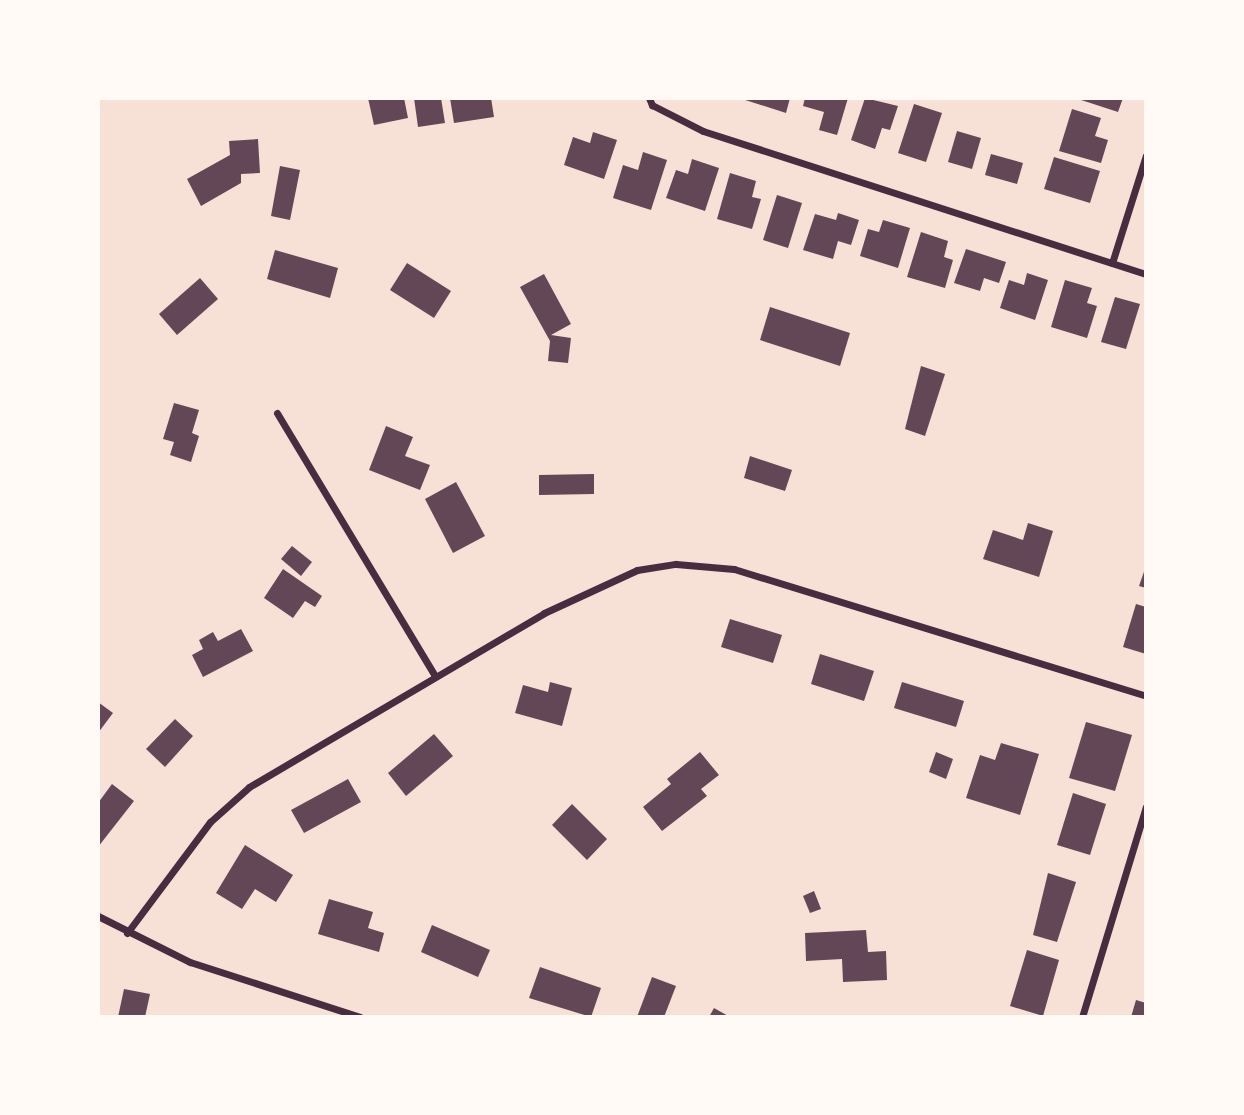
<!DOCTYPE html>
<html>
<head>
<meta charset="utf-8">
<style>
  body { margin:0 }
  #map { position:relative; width:1244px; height:1115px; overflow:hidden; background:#f7e1d7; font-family:"Titillium Web",sans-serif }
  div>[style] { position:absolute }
  .building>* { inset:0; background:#644757 }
  .minor>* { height:7px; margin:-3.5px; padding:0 3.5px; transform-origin:3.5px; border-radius:3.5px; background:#4a2c40 }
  span { translate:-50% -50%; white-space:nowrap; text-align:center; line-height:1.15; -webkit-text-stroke:5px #fffaf5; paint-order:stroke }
  .frame { position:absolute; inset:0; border:100px solid #fffaf5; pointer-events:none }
</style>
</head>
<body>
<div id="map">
  <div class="building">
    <div style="clip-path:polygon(368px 98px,404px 98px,408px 118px,374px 125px)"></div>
    <div style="clip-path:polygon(414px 98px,441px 98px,445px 123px,418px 127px)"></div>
    <div style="clip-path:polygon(450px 98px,491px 98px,494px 117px,454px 123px)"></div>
    <div style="clip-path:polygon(739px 98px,790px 98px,786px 113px)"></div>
    <div style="clip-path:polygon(805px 98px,848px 98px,837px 135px,819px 130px,824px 112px,803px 106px)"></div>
    <div style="clip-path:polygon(865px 98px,898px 106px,890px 130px,882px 128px,875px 149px,851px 140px)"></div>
    <div style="clip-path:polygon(1075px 98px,1123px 98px,1118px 112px)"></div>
    <div style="clip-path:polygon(914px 104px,942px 113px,926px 162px,898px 153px)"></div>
    <div style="clip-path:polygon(1072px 109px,1101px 118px,1095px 136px,1108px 140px,1101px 163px,1059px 151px)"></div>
    <div style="clip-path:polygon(957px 131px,981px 138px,972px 169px,948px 162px)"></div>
    <div style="clip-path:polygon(593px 132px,617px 140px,604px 179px,564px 165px,573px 137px,590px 143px)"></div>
    <div style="clip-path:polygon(258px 139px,260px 173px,241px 174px,241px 183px,201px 206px,187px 179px,230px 155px,229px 141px)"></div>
    <div style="clip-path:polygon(643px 152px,667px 160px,651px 210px,613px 198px,623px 165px,638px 170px)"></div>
    <div style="clip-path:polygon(991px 154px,1023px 163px,1017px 184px,985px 175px)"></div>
    <div style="clip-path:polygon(1054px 157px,1100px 171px,1090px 203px,1044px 189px)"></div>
    <div style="clip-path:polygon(692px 159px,719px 168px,705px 211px,666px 198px,676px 170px,688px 174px)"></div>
    <div style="clip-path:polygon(280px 166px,300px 170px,290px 220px,271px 216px)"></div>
    <div style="clip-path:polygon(730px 173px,756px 181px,752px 197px,761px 199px,752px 229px,717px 219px)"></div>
    <div style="clip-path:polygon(777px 195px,802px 203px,788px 248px,763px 240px)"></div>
    <div style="clip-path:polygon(838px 213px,859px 220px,851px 245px,838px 241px,833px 259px,803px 250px,815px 214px,836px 220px)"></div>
    <div style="clip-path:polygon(883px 220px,910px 228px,898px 268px,860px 256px,868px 229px,879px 232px)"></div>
    <div style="clip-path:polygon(921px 232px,948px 241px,944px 257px,953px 260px,945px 288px,907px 277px)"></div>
    <div style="clip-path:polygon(966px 249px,1006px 262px,999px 283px,984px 278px,980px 291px,954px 283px)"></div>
    <div style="clip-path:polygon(275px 250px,338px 268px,330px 298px,267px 279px)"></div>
    <div style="clip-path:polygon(407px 263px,451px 291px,434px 318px,390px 290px)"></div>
    <div style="clip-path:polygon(1027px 273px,1048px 280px,1035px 320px,1000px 308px,1009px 280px,1024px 285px)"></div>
    <div style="clip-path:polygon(544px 274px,571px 324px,551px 335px,571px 338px,568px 363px,548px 361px,550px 341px,520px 287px)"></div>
    <div style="clip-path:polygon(200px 278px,218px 299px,177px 335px,159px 314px)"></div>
    <div style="clip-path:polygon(1065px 280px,1092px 288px,1087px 303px,1097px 306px,1087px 338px,1051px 327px)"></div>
    <div style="clip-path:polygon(1115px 297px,1140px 304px,1126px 349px,1101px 342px)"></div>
    <div style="clip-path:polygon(770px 307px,850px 333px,840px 366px,760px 340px)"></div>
    <div style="clip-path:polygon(921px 366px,945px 374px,925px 436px,905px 429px)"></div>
    <div style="clip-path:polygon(174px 403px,199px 410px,192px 433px,199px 436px,191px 462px,170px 455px,174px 442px,163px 439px)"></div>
    <div style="clip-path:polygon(386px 426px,413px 437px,405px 456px,430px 465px,420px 490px,369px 470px)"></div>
    <div style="clip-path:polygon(750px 456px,792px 470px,785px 491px,744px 478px)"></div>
    <div style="clip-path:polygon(594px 474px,594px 494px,539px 495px,539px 475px)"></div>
    <div style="clip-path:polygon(456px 482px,485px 536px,453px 553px,425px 499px)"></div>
    <div style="clip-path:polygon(1028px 523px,1053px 531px,1039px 577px,983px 559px,993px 530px,1023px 540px)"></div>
    <div style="clip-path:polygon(292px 546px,312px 562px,301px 576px,281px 559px)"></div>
    <div style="clip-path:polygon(1146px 566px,1146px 588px,1139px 586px)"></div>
    <div style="clip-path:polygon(283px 569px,322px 596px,315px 607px,305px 601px,293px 618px,264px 598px)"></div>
    <div style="clip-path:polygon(1136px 604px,1146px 607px,1146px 654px,1123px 647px)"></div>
    <div style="clip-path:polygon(730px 619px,782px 635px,773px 663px,721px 647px)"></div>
    <div style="clip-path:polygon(241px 629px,253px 651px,203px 677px,192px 655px,203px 649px,199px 640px,213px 632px,218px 641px)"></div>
    <div style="clip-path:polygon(820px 654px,874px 671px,864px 701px,811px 684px)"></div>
    <div style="clip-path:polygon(550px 682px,572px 688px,562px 726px,515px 713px,523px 685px,548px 692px)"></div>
    <div style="clip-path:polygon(902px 682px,964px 701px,956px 727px,894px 708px)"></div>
    <div style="clip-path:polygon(98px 702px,113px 713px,98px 733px)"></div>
    <div style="clip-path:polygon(175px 719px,193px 736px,165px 767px,146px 749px)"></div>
    <div style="clip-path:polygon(1086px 722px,1132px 735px,1115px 791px,1069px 778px)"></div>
    <div style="clip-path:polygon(434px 734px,453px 756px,406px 796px,388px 773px)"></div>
    <div style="clip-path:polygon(1001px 743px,1039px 754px,1020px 815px,966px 798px,980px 755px,995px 760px)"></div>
    <div style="clip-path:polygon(700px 752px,719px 775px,701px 789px,707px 796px,662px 831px,643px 807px,671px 784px,667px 779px)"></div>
    <div style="clip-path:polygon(936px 752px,953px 759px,946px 779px,929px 772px)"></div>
    <div style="clip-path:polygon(348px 779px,361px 802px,304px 833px,291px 810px)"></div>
    <div style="clip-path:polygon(112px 784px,134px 801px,98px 847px,98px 803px)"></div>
    <div style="clip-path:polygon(1073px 793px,1106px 804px,1090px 855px,1057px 845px)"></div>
    <div style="clip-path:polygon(572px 804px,607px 839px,587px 860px,552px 825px)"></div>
    <div style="clip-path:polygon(245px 845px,293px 875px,276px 902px,255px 889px,242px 909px,216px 893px)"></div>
    <div style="clip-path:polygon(1048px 873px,1076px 882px,1057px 942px,1033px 935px)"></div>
    <div style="clip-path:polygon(814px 891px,821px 909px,810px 913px,803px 896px)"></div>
    <div style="clip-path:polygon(329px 899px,373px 912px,368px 928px,384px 933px,379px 952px,318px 934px)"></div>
    <div style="clip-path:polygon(432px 925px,490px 950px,478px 977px,421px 952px)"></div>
    <div style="clip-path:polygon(866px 930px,868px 952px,886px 951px,887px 980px,843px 982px,842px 959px,806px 961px,805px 933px)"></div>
    <div style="clip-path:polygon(1027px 950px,1059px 960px,1043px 1016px,1010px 1006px)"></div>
    <div style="clip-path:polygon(540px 967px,601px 988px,591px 1017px,529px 998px)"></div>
    <div style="clip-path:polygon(652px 977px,676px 986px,664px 1017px,637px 1017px)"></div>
    <div style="clip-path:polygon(124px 989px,150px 994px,145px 1017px,118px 1017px)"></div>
    <div style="clip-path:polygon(1136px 1000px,1146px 1003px,1146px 1017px,1131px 1017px)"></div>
    <div style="clip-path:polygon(714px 1008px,730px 1017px,709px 1017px)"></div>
  </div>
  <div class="minor">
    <div style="left:649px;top:98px;width:8px;rotate:67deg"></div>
    <div style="left:652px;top:105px;width:57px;rotate:27deg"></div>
    <div style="left:703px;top:131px;width:466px;rotate:17.9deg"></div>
    <div style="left:1112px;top:263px;width:113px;rotate:-72.5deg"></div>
    <div style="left:277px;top:413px;width:307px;rotate:59deg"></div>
    <div style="left:98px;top:916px;width:103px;rotate:26.6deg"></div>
    <div style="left:190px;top:962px;width:179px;rotate:17.9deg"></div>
    <div style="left:127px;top:933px;width:139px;rotate:-53.2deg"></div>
    <div style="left:210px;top:822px;width:52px;rotate:-41.9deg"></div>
    <div style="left:249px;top:787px;width:342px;rotate:-30.5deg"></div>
    <div style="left:544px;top:613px;width:102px;rotate:-24.8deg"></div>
    <div style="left:637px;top:570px;width:39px;rotate:-9deg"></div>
    <div style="left:676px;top:564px;width:58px;rotate:4.9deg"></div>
    <div style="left:734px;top:569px;width:431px;rotate:17.1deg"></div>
    <div style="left:1082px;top:1017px;width:220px;rotate:-73.1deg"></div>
  </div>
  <div class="frame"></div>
</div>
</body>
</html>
